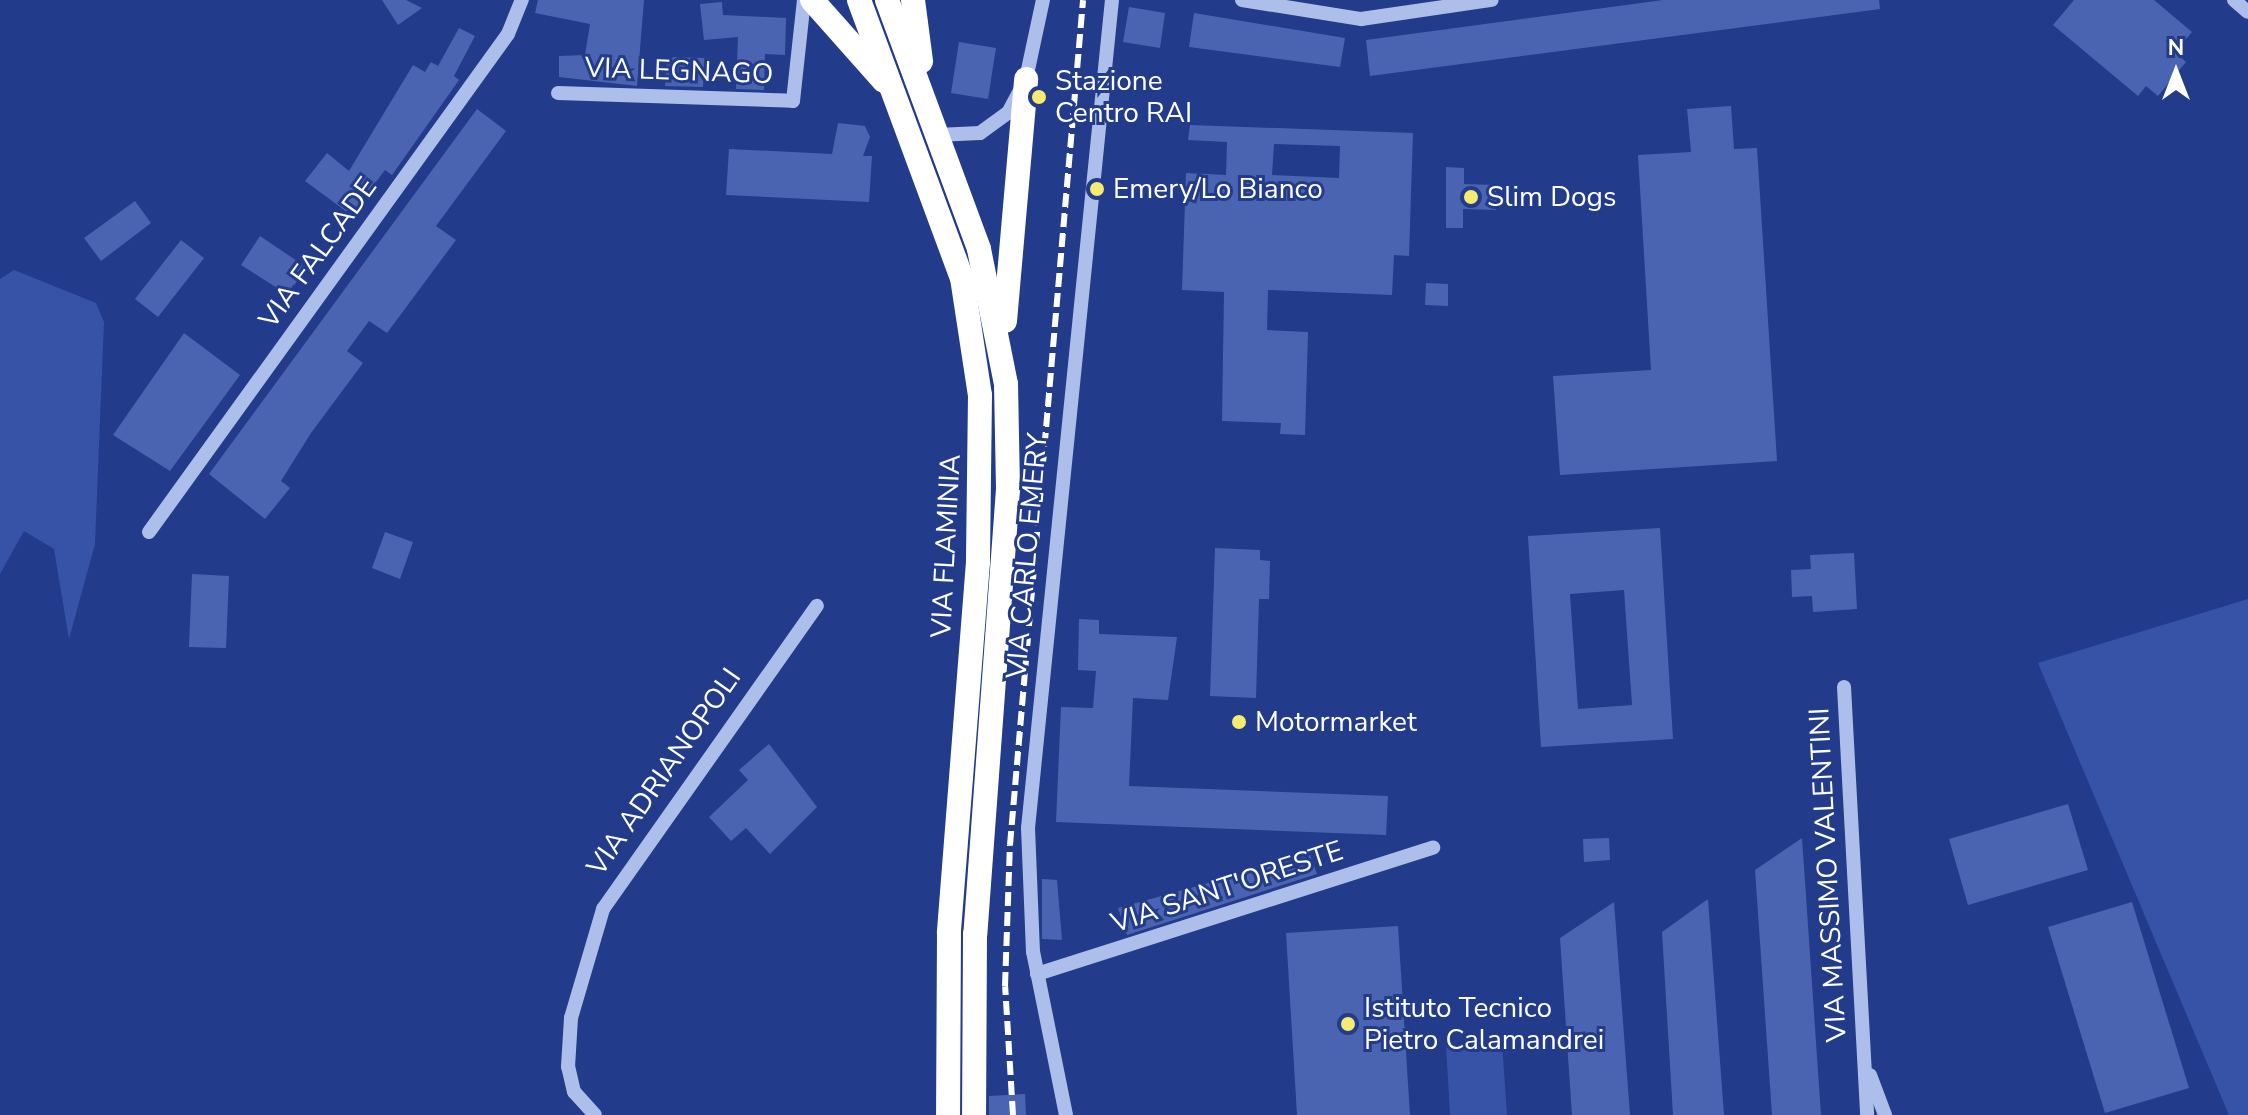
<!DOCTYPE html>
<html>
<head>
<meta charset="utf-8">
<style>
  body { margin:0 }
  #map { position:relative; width:2248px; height:1115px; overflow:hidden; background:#223b8a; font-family:"Nunito Sans",sans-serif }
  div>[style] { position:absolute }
  .green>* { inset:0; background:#3653a8 }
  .building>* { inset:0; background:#4b64b2 }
  .minor>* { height:14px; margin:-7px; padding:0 7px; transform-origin:7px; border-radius:7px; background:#aebeeb }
  .highway>* { height:24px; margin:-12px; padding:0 12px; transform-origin:12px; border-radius:12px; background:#fff }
  .rail>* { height:6px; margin-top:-3px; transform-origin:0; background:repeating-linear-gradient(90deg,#fff 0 14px,transparent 0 20px) }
  .dots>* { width:22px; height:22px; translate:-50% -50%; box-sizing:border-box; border:4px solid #223b8a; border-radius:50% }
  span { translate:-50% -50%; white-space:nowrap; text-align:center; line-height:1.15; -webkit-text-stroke:6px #223b8a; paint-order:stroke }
  .street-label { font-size:28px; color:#fff }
  .poi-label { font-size:28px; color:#fff }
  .left { translate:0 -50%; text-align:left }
  .north { position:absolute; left:2136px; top:32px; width:80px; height:80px; -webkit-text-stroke:6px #223b8a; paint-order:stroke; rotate:0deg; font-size:22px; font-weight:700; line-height:32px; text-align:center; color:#fff }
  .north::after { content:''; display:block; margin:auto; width:28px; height:36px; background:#fff; clip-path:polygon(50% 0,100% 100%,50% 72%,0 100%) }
</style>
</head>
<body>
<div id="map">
  <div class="green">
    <div style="clip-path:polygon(14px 270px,96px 303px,104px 322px,95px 544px,69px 639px,54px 549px,24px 531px,0 574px,0 279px)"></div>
    <div style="clip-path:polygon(2248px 599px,2248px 1115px,2229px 1115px,2038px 663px)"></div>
    <div style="clip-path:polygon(1502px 1042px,1507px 1115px,1450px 1115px,1446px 1045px)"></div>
  </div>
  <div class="building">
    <div style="clip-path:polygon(382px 0,406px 0,422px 8px,398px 25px)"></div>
    <div style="clip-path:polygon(538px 0,644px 0,637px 86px,559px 77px,559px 56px,585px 55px,590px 24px,535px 13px)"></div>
    <div style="clip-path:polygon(1663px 0,1879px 0,1880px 9px,1370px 76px,1366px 40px)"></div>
    <div style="clip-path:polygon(2074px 0,2154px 0,2192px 32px,2175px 52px,2186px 62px,2158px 96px,2146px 86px,2138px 96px,2053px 25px)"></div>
    <div style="clip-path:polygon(722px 2px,723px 15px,786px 18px,785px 55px,765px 54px,764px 90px,736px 89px,738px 37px,704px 40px,700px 4px)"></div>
    <div style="clip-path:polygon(1129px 7px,1165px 13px,1160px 48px,1123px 42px)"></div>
    <div style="clip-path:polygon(1194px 13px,1345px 38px,1340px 67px,1189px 47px)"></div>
    <div style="clip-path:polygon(459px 28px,475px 36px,454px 76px,459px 80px,392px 175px,385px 170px,351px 215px,305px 181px,327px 153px,349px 171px,413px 65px,425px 72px,431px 62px,438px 66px)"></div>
    <div style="clip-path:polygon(959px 42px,996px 48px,988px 99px,951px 93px)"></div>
    <div style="clip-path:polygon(667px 57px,705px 58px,703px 87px,665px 86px)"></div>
    <div style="clip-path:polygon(1731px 106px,1734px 149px,1757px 148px,1777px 461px,1560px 475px,1553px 376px,1651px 370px,1638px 155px,1691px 152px,1687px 109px)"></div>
    <div style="clip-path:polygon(477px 109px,506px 131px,436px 226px,456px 240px,387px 333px,369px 321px,347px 351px,363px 363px,311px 433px,281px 481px,290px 488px,265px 519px,209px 474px)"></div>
    <div style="clip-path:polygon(838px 123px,865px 126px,870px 137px,863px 156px,872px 156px,869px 202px,726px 195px,729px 149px,832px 154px)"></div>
    <div style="clip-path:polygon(evenodd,1190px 125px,1413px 133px,1409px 256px,1394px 255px,1392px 295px,1268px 290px,1267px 330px,1308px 332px,1305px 435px,1280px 434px,1281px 423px,1222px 421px,1224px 292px,1182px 290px,1186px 173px,1226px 175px,1227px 142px,1188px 140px,1190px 125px,1274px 144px,1340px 146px,1339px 178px,1272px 175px,1274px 144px)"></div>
    <div style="clip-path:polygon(1446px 167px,1464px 168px,1464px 184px,1496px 185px,1496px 210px,1463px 209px,1463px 228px,1446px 228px)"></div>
    <div style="clip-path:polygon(135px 201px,151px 223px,101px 261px,84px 238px)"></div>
    <div style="clip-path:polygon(260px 236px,306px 267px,288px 295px,241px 265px)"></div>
    <div style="clip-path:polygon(181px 240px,204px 258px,158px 317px,135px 299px)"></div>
    <div style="clip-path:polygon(1426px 283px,1448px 284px,1448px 306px,1425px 305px)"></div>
    <div style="clip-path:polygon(184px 333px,240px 375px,170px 471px,113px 435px)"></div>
    <div style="clip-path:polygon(evenodd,1660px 528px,1673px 739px,1541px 747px,1528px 536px,1660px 528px,1624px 590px,1632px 705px,1578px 709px,1570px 594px,1624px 590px)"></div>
    <div style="clip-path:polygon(385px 532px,413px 542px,400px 579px,372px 568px)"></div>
    <div style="clip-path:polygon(1215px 548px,1260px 550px,1260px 560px,1270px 561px,1269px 599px,1259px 599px,1256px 698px,1210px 696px)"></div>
    <div style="clip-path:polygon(1854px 553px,1857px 609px,1813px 612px,1812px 596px,1792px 597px,1791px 570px,1811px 569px,1810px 555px)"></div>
    <div style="clip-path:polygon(192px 574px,229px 576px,226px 648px,189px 647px)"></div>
    <div style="clip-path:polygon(1079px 619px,1099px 620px,1099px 634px,1177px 637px,1168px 700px,1133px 698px,1129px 786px,1388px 796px,1386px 835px,1056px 822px,1061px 707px,1093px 708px,1096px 671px,1078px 670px)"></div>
    <div style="clip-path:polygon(769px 744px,817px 807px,770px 854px,746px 828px,731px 841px,709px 817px,748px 780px,739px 770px)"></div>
    <div style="clip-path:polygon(2068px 804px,2088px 870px,1968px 905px,1949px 839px)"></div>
    <div style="clip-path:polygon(1609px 838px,1610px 860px,1584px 862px,1583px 839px)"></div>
    <div style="clip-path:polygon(1802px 838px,1821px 1115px,1772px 1115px,1755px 870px)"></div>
    <div style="clip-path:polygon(1310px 855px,1317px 874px,1127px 935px,1118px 908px)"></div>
    <div style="clip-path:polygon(1042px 879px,1057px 880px,1062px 940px,1042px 939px)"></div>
    <div style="clip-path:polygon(1708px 899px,1724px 1115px,1673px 1115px,1662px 932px)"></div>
    <div style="clip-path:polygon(1614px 902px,1630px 1115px,1572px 1115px,1560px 938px)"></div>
    <div style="clip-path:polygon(2132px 902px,2189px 1088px,2105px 1113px,2048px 927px)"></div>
    <div style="clip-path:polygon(1398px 926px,1410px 1115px,1297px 1115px,1286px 933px)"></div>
    <div style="clip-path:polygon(1025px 1094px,1026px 1115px,989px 1115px,989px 1096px)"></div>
  </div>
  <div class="minor">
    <div style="left:1242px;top:0;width:121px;rotate:9.1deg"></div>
    <div style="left:1361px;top:19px;width:132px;rotate:-8.3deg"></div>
    <div style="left:2234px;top:0;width:18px;rotate:41deg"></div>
    <div style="left:558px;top:93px;width:235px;rotate:1.9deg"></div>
    <div style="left:793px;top:101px;width:102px;rotate:-83.8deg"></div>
    <div style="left:937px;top:135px;width:43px;rotate:-2.7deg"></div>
    <div style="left:980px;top:133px;width:34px;rotate:-36deg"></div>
    <div style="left:1008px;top:113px;width:38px;rotate:-62deg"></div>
    <div style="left:1026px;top:79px;width:81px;rotate:-77.9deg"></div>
    <div style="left:149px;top:532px;width:614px;rotate:-54.21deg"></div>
    <div style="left:508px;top:34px;width:37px;rotate:-68deg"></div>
    <div style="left:1844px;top:687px;width:429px;rotate:86.9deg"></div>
    <div style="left:1037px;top:974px;width:416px;rotate:-17.7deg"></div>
    <div style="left:1870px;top:1075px;width:43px;rotate:69.4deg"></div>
    <div style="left:595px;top:1115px;width:31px;rotate:-132deg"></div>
    <div style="left:574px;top:1092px;width:26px;rotate:-103deg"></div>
    <div style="left:568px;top:1067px;width:49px;rotate:-86.5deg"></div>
    <div style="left:571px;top:1018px;width:114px;rotate:-73.6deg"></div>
    <div style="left:603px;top:909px;width:371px;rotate:-54.8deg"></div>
    <div style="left:1066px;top:1115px;width:166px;rotate:-101.4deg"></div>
    <div style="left:1033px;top:952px;width:124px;rotate:-92.3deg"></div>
    <div style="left:1028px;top:828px;width:832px;rotate:-84.21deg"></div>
  </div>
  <div class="highway">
    <div style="left:812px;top:0;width:108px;rotate:48.4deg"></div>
    <div style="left:859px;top:0;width:296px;rotate:69.7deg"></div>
    <div style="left:962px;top:278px;width:118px;rotate:81.3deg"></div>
    <div style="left:980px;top:395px;width:167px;rotate:90.7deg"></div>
    <div style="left:978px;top:562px;width:372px;rotate:94.5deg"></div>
    <div style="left:949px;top:933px;width:182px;rotate:90.3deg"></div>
    <div style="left:887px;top:0;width:265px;rotate:69.7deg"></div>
    <div style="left:979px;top:249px;width:138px;rotate:78.7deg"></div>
    <div style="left:1006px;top:384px;width:105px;rotate:88.9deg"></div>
    <div style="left:1008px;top:489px;width:446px;rotate:94.2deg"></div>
    <div style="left:975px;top:934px;width:181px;rotate:90.3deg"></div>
    <div style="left:913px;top:0;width:62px;rotate:82.5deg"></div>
    <div style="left:1005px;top:321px;width:243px;rotate:-85deg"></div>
  </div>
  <div class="rail">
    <div style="left:1013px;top:1115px;width:129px;rotate:-93.5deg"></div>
    <div style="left:1005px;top:986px;width:141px;rotate:-88deg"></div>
    <div style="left:1010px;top:845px;width:848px;rotate:-85.06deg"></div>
  </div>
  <div class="dots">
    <div style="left:1039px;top:97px;background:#f7ea70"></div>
    <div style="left:1097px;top:189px;background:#f7ea70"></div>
    <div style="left:1471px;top:197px;background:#f7ea70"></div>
    <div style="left:1239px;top:722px;background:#f7ea70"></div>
    <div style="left:1348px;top:1024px;background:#f7ea70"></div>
  </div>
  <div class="street-label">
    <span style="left:679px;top:71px;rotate:2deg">VIA LEGNAGO</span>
    <span style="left:318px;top:253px;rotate:-54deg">VIA FALCADE</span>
    <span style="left:946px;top:546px;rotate:-87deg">VIA FLAMINIA</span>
    <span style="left:1027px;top:556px;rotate:-85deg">VIA CARLO EMERY</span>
    <span style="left:664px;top:772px;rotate:-55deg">VIA ADRIANOPOLI</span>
    <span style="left:1828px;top:875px;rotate:-93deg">VIA MASSIMO VALENTINI</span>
    <span style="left:1227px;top:887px;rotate:-18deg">VIA SANT'ORESTE</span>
  </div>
  <div class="poi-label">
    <span class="left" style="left:1055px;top:97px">Stazione<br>Centro RAI</span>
    <span class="left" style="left:1113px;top:189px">Emery/Lo Bianco</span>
    <span class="left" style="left:1487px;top:197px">Slim Dogs</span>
    <span class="left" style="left:1255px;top:722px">Motormarket</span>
    <span class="left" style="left:1364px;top:1024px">Istituto Tecnico<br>Pietro Calamandrei</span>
  </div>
  <div class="north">N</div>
</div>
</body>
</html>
